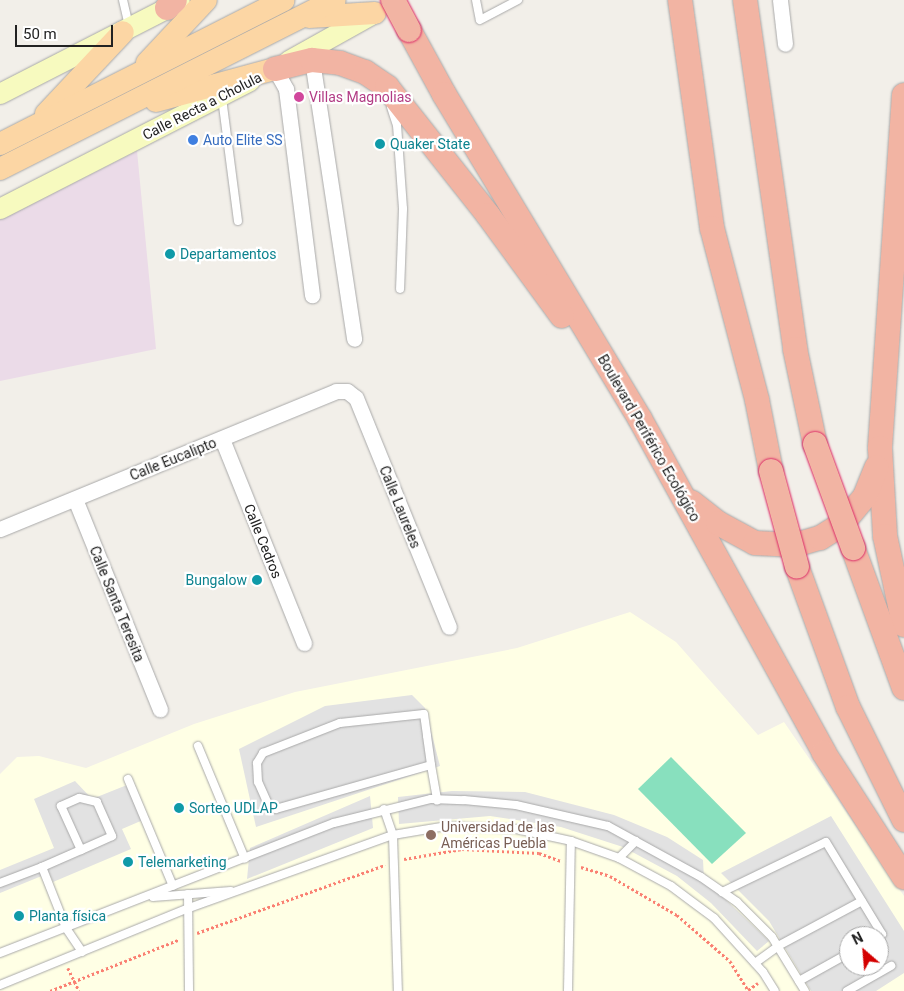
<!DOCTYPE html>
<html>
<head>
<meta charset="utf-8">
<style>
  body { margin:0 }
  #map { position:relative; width:904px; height:991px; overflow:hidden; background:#f2efe9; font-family:Roboto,sans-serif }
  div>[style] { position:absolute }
  .industrial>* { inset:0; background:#ebdbe8 }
  .education>* { inset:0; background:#ffffe5 }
  .pitch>* { inset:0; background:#88e0be }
  .parking>* { inset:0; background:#e2e2e2 }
  .path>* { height:2.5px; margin-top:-1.25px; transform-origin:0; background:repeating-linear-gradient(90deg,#fa8072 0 2.5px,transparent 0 5px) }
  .roads { filter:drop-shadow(0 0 1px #a9a9a9) drop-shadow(0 0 1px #a9a9a9) }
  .service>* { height:8px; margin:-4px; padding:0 4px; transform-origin:4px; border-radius:4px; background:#fff }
  .minor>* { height:15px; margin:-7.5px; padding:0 7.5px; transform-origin:7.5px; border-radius:7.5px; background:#fff }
  .secondary>* { height:20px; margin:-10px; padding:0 10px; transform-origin:10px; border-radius:10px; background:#f7fabf }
  .primary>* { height:22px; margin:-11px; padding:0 11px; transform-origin:11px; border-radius:11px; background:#fcd6a4 }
  .trunk>* { height:24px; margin:-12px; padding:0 12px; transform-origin:12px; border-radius:12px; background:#f2b4a3 }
  .bridges { filter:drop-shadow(0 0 1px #dc2a67) drop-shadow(0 0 1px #dc2a67) }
  .trunk-bridge>* { height:24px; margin:-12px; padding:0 12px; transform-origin:12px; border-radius:12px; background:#f2b4a3 }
  .dots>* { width:14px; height:14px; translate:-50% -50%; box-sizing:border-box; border:2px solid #fff; border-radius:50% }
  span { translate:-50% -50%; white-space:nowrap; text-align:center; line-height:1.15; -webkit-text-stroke:4.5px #fff; paint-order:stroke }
  .hotel-label { font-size:14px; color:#b23c85 }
  .left { translate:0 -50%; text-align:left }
  .street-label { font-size:14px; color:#222 }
  .shop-label { font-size:14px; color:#366cbe }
  .culture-label { font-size:14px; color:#0d838f }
  .right { translate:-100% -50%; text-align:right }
  .education-label { font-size:14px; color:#785e54 }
  .north { position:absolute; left:839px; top:926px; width:50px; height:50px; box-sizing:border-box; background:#fff; border:1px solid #a7a7a7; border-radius:50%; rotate:333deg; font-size:14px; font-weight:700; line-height:20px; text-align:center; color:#222 }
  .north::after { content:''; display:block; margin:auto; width:18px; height:22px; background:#d40000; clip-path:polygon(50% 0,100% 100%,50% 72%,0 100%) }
  .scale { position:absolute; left:15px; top:25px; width:98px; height:22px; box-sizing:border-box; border:2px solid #222; border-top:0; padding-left:6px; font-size:15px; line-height:18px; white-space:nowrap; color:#222; -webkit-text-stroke:4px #fff; paint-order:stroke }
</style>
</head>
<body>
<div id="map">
  <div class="industrial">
    <div style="clip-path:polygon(137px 151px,156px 349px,0 381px,0 220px)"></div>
  </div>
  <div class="education">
    <div style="clip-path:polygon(evenodd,630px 612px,676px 642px,758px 735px,784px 722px,904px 896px,904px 991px,0 991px,0 774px,17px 757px,39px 756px,86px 768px,194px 724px,295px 692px,517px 648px,630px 612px,849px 936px,879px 936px,879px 966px,849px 966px,849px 936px)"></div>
  </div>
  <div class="pitch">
    <div style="clip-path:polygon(671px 757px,746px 833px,712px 864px,638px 789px)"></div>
  </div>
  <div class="parking">
    <div style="clip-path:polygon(412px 695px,425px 708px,440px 766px,256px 827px,239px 749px,325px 706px)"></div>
    <div style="clip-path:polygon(75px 781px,92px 799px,127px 785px,143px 820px,122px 829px,131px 849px,53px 882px,49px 873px,0 893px,0 870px,54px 848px,34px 799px)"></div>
    <div style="clip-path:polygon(452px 791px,525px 792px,614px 815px,667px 837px,703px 860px,704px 879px,769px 941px,757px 951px,711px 903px,677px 876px,623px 847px,561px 827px,490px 816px,399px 824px,398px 797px)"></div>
    <div style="clip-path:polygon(370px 796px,373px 828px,247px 879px,250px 848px)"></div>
    <div style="clip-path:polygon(evenodd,831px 816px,904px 931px,904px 973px,876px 991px,811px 991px,769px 921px,721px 873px,831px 816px,849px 936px,879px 936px,879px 966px,849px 966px,849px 936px)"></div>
  </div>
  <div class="path">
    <div style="left:404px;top:859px;width:59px;rotate:-9.8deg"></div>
    <div style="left:462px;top:849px;width:77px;rotate:3deg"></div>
    <div style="left:539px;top:853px;width:23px;rotate:20deg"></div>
    <div style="left:581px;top:867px;width:30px;rotate:17deg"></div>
    <div style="left:610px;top:876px;width:78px;rotate:30.2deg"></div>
    <div style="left:677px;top:915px;width:70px;rotate:41deg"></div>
    <div style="left:730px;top:961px;width:36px;rotate:58deg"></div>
    <div style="left:197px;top:933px;width:200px;rotate:-19.9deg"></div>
    <div style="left:68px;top:968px;width:25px;rotate:64deg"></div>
    <div style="left:748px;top:990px;width:12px;rotate:-35deg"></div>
    <div style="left:50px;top:991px;width:138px;rotate:-21.7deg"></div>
  </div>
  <div class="roads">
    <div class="service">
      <div style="left:123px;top:0;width:28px;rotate:77deg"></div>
      <div style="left:476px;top:0;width:20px;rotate:79deg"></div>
      <div style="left:480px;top:20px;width:43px;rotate:-27.8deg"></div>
      <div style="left:222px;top:98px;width:124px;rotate:82.6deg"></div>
      <div style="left:391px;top:107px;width:19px;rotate:72deg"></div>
      <div style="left:397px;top:125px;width:84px;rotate:85.9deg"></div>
      <div style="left:403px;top:209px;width:80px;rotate:92.1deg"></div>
      <div style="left:198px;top:746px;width:122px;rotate:67.4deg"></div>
      <div style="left:431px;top:765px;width:161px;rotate:164.2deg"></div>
      <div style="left:276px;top:809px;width:9px;rotate:-148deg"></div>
      <div style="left:268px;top:804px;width:24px;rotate:-114deg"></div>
      <div style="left:258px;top:782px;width:19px;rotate:-93deg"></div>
      <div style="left:257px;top:763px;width:12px;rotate:-59deg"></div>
      <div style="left:263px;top:753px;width:83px;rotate:-21.3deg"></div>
      <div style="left:340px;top:723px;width:84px;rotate:-6.1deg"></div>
      <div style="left:424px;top:714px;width:22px;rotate:82deg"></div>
      <div style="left:427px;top:736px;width:29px;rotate:82deg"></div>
      <div style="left:431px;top:765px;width:36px;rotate:80deg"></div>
      <div style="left:128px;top:779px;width:116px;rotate:67.2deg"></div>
      <div style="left:384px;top:809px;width:28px;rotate:71deg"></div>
      <div style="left:393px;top:835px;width:156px;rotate:88.2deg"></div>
      <div style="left:619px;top:858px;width:24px;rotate:-45deg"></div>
      <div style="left:42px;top:867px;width:43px;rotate:-23.6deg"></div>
      <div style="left:81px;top:850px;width:34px;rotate:-24deg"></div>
      <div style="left:112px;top:836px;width:37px;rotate:-114deg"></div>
      <div style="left:97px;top:802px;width:18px;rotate:-167deg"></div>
      <div style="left:79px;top:798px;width:20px;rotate:156deg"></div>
      <div style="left:61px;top:806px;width:48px;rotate:65.6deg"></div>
      <div style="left:0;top:883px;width:45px;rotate:-20.9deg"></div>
      <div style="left:42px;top:867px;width:66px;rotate:68.5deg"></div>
      <div style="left:66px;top:928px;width:29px;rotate:56deg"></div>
      <div style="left:722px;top:892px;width:115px;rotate:-25.7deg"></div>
      <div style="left:826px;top:842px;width:108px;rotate:58.7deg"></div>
      <div style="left:882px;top:934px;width:4px;rotate:146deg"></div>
      <div style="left:188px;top:894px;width:97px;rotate:89.4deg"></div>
      <div style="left:153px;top:897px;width:78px;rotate:-4.4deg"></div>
      <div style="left:0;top:953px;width:358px;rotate:-21.3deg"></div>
      <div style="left:334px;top:823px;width:100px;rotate:-13.9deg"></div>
      <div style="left:431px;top:799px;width:33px;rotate:2deg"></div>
      <div style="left:464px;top:800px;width:52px;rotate:5.5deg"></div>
      <div style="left:516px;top:805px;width:94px;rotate:12.9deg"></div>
      <div style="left:608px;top:826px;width:106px;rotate:28.7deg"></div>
      <div style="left:701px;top:877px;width:44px;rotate:34.8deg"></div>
      <div style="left:737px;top:902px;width:49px;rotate:45deg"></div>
      <div style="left:772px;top:937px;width:63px;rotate:58.6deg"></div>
      <div style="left:755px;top:963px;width:29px;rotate:-36deg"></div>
      <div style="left:778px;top:946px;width:95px;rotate:-28.2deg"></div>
      <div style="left:799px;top:981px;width:57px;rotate:-29.2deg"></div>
      <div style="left:0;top:985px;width:204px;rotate:-22.2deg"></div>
      <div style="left:189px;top:908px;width:217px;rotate:-19.7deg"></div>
      <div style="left:393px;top:835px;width:55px;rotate:-9.5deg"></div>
      <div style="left:447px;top:826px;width:69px;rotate:2.5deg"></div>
      <div style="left:516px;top:829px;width:56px;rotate:12.3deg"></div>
      <div style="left:571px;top:841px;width:51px;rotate:19.5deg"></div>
      <div style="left:619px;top:858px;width:59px;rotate:28.3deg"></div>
      <div style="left:671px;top:886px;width:54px;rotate:36.7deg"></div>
      <div style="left:714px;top:918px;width:73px;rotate:47.8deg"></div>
      <div style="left:763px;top:972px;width:22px;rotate:58deg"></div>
      <div style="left:568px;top:991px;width:150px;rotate:-88.9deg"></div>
      <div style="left:847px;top:991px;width:51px;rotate:-29.6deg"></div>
    </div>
    <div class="minor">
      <div style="left:780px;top:0;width:44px;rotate:83.5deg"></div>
      <div style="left:312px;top:60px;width:282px;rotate:81.4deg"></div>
      <div style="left:275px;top:69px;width:23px;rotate:61deg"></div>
      <div style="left:286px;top:89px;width:208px;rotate:82.8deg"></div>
      <div style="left:222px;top:439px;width:220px;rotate:68.1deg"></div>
      <div style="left:75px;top:499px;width:227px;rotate:68deg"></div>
      <div style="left:0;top:529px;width:363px;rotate:-22.3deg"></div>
      <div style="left:336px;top:391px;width:11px"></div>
      <div style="left:347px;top:391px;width:11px;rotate:38deg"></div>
      <div style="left:356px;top:398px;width:247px;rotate:67.9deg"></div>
    </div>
    <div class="secondary">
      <div style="left:289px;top:61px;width:98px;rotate:-29.2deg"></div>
      <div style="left:0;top:94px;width:202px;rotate:-27.1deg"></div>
      <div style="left:0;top:209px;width:281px;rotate:-27.1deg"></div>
    </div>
    <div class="primary">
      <div style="left:309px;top:17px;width:66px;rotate:-3.5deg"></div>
      <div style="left:147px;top:63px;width:86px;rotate:-46.9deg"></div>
      <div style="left:156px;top:101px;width:123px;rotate:-15.1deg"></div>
      <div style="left:46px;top:114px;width:112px;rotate:-46.8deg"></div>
      <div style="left:0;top:144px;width:318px;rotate:-26.9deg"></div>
      <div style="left:0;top:169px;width:375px;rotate:-26.8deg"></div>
    </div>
    <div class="trunk">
      <div style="left:680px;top:0;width:230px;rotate:82deg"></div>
      <div style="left:712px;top:228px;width:178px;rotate:75.3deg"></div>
      <div style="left:757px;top:400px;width:72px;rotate:78.8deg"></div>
      <div style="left:745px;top:0;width:353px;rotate:81.8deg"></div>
      <div style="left:795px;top:349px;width:97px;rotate:78.1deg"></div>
      <div style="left:167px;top:8px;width:11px;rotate:-45deg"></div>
      <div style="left:409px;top:30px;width:73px;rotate:61.3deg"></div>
      <div style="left:444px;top:94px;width:380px;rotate:58.9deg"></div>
      <div style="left:640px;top:419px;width:381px;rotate:61.1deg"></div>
      <div style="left:824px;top:753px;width:148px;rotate:57.2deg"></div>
      <div style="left:275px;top:69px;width:38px;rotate:-14deg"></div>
      <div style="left:312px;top:60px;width:28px;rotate:6deg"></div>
      <div style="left:340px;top:63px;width:27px;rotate:20deg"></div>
      <div style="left:365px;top:72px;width:27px;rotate:34deg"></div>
      <div style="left:387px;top:87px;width:163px;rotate:51.7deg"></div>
      <div style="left:488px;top:215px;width:125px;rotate:53.8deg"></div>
      <div style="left:904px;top:95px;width:354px;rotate:93.9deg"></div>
      <div style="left:880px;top:448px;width:88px;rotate:86.7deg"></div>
      <div style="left:885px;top:536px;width:91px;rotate:77.9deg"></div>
      <div style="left:691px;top:502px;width:34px;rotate:38deg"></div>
      <div style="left:718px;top:523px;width:42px;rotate:28.4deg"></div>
      <div style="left:755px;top:543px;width:40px;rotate:2.9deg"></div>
      <div style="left:795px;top:545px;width:26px;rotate:-16deg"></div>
      <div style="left:820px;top:538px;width:25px;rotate:-32deg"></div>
      <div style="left:841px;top:525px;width:38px;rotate:-50deg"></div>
      <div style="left:865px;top:496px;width:31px;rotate:-68deg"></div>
      <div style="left:853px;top:548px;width:149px;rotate:70deg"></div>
      <div style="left:797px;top:567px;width:149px;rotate:70deg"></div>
      <div style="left:848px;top:707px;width:126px;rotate:63.6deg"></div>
    </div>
  </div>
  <div class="bridges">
    <div class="trunk-bridge">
      <div style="left:393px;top:0;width:34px;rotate:62deg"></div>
      <div style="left:815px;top:444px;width:111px;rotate:69.9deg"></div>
      <div style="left:771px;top:471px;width:99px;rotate:74.8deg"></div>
    </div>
  </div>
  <div class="dots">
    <div style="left:299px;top:97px;background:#d1479c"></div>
    <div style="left:193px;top:140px;background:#3f7fe0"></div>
    <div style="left:380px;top:144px;background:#0f9aa8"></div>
    <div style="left:170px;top:254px;background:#0f9aa8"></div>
    <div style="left:257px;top:580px;background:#0f9aa8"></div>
    <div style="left:179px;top:808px;background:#0f9aa8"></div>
    <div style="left:431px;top:835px;background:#8d6e63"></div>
    <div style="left:128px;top:862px;background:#0f9aa8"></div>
    <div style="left:19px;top:916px;background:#0f9aa8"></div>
  </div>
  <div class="hotel-label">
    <span class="left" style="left:309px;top:97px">Villas Magnolias</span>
  </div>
  <div class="street-label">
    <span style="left:202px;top:106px;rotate:-27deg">Calle Recta a Cholula</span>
    <span style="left:649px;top:438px;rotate:60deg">Boulevard Periférico Ecológico</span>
    <span style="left:173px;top:459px;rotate:-22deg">Calle Eucalipto</span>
    <span style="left:400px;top:507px;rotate:68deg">Calle Laureles</span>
    <span style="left:263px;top:541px;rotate:68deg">Calle Cedros</span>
    <span style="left:117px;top:604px;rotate:68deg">Calle Santa Teresita</span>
  </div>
  <div class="shop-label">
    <span class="left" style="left:203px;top:140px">Auto Elite SS</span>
  </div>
  <div class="culture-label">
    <span class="left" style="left:390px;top:144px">Quaker State</span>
    <span class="left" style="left:180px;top:254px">Departamentos</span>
    <span class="right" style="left:247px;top:580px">Bungalow</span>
    <span class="left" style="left:189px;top:808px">Sorteo UDLAP</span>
    <span class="left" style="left:138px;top:862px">Telemarketing</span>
    <span class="left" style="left:29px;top:916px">Planta física</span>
  </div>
  <div class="education-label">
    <span class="left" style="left:441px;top:835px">Universidad de las<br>Américas Puebla</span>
  </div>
  <div class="north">N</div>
  <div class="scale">50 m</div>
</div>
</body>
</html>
